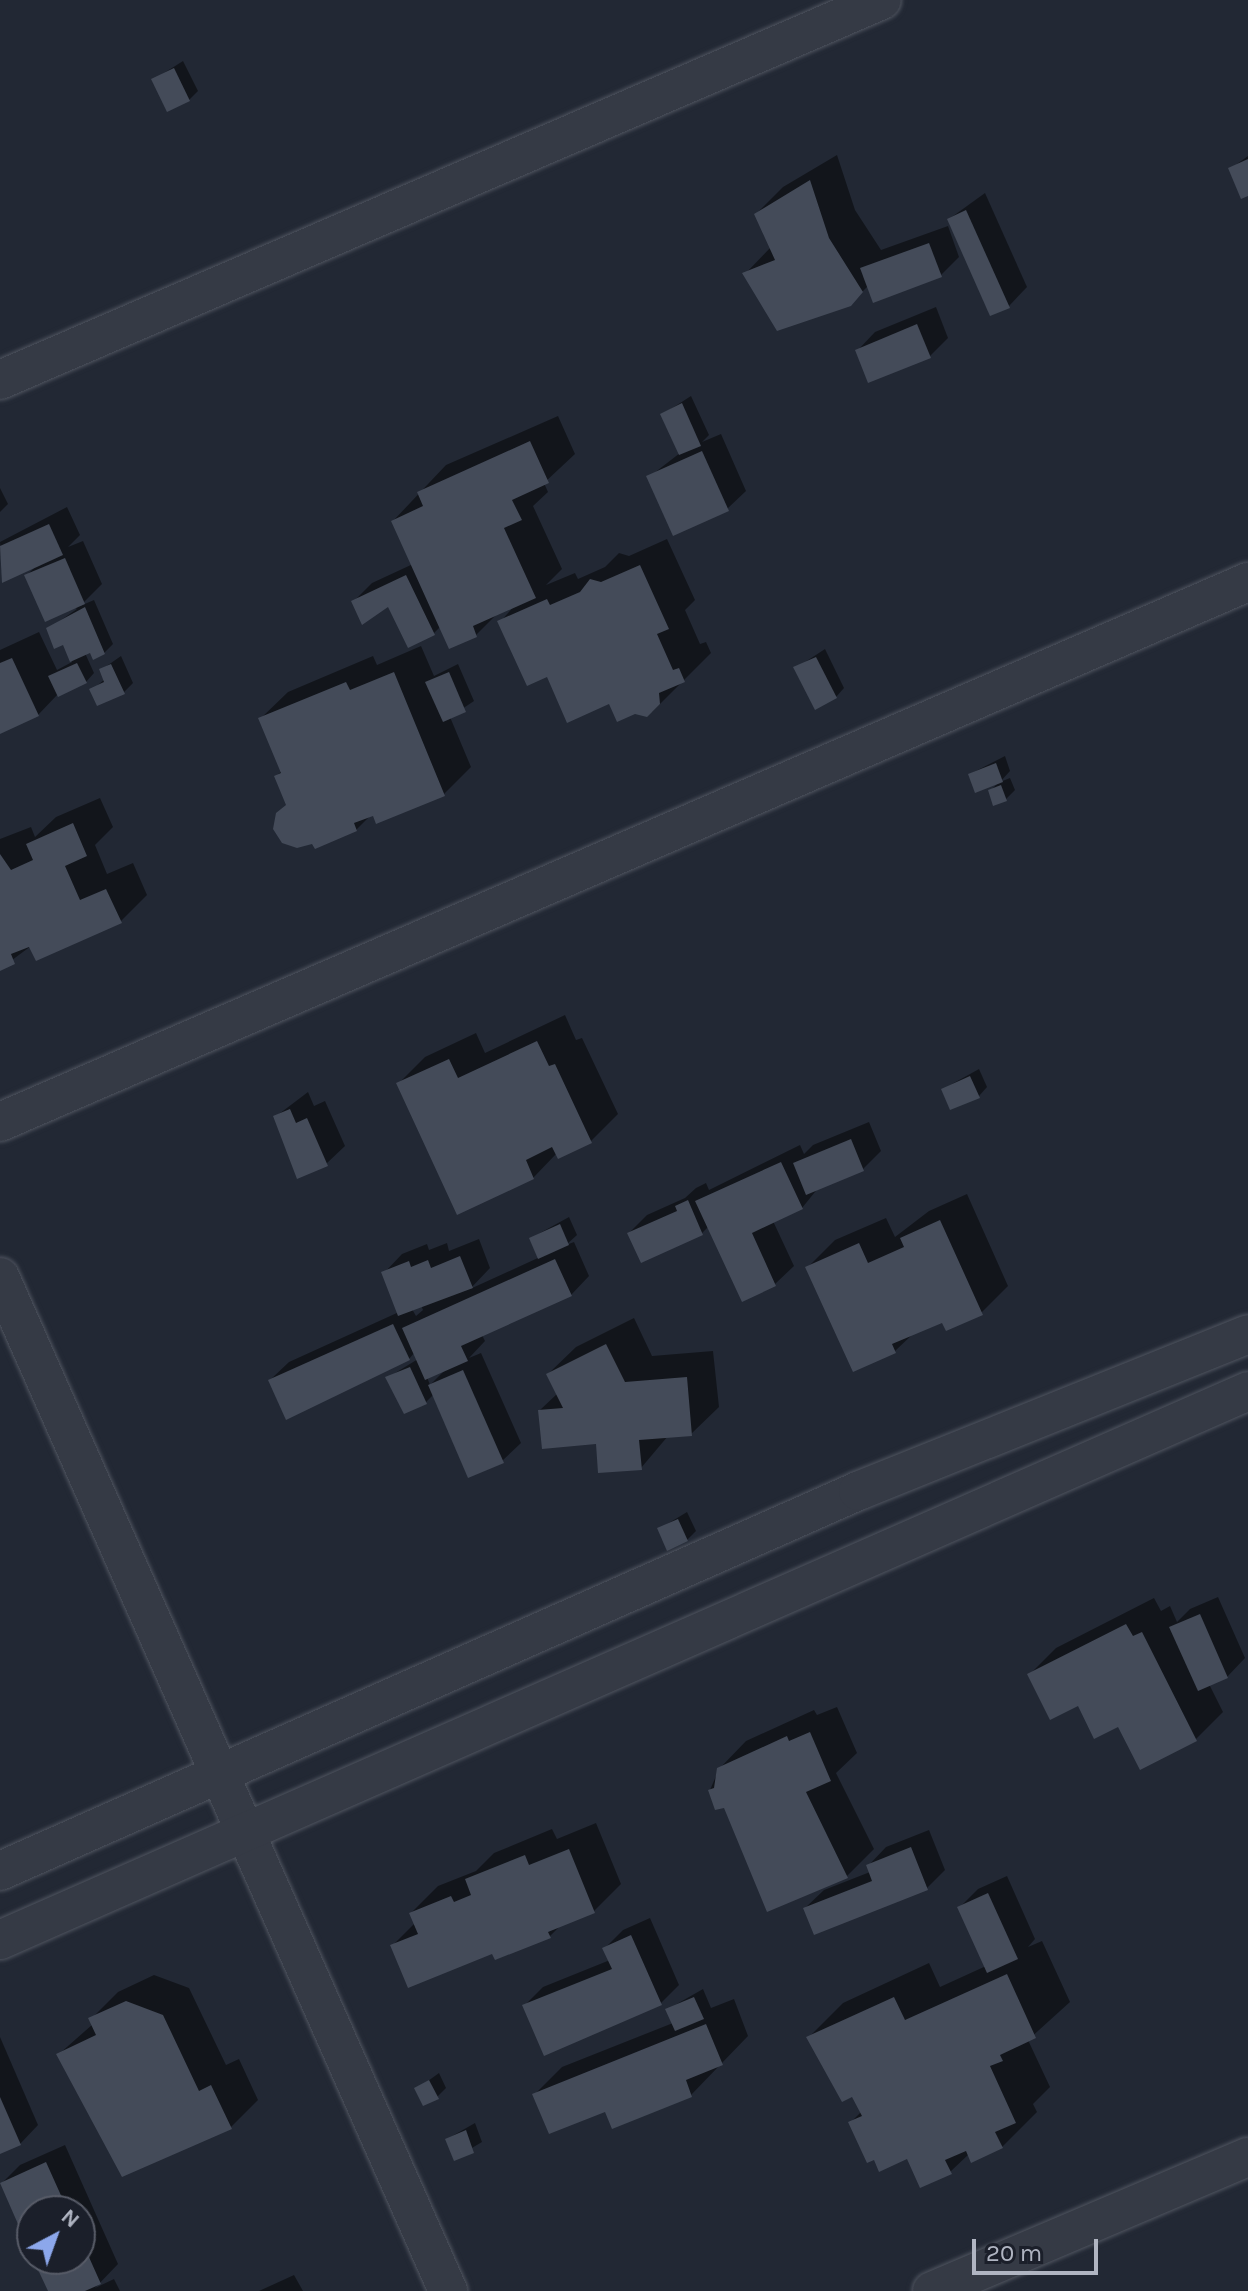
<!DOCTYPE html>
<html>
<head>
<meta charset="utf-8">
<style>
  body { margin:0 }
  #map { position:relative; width:1248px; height:2291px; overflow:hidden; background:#222834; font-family:Karla,sans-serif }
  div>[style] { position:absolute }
  .shadow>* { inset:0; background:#0007 }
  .building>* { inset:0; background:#444b59 }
  .roads { filter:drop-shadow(0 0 2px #505560) drop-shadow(0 0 2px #505560) }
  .street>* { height:38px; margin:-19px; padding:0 19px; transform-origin:19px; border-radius:19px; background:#353a45 }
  span { translate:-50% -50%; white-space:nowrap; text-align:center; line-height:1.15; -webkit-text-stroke:7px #1b1f2a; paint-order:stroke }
  .north { position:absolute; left:16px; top:2195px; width:80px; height:80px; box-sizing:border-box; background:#1b1f2a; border:2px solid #575b67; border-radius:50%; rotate:41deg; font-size:22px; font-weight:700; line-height:32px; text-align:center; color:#b0b5c2 }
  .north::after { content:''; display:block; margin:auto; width:28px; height:36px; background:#8ca7eb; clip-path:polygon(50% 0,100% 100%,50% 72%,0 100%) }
  .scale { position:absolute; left:972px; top:2239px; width:126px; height:36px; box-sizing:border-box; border:4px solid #b0b5c2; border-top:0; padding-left:10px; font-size:24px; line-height:28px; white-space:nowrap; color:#b0b5c2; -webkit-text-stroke:6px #1b1f2a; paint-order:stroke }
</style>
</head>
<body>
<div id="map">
  <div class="shadow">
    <div style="clip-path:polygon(183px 61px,198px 91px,189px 100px,153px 80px)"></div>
    <div style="clip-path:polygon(837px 155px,855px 210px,881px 250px,948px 226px,959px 257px,941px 275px,869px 285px,850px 304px,745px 274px,771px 247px,756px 214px,783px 187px)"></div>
    <div style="clip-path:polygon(1248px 156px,1248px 193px,1230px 169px)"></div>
    <div style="clip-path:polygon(985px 193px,1027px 287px,1009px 306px,949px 219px)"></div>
    <div style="clip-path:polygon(936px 307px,948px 338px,930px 356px,857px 351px,875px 332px)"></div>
    <div style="clip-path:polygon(691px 396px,709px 435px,702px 442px,721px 434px,746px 491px,727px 509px,649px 477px,680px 453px,663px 414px)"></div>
    <div style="clip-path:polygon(558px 416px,575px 454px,544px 483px,548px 492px,533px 506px,562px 569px,546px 585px,575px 573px,578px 579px,605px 567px,619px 553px,629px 556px,667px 539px,695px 600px,685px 610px,700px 644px,706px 642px,711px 653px,652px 712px,610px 701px,548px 675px,500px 622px,515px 605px,498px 613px,476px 635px,441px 626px,434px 633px,389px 604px,353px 602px,372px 583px,413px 564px,393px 521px,446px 465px)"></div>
    <div style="clip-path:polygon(0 488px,8px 504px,0 512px)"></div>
    <div style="clip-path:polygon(67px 507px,80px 535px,68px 547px,83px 541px,102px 584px,80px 606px,94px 600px,113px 644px,104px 653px,85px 653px,94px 673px,86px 682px,58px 694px,38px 715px,0 729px,0 650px,39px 632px,57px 670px,72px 662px,64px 642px,48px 629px,77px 609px,27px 575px,36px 566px,3px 580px,0 542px)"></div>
    <div style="clip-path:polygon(421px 646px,434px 676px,458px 664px,474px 701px,450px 717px,471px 767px,444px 794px,374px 812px,356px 830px,288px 805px,276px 776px,282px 771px,260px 719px,288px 692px,373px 656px,377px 665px)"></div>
    <div style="clip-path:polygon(825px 649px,844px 688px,836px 697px,796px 668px)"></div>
    <div style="clip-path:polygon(121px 656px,133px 683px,124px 692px,92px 690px,105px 679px,101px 670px)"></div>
    <div style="clip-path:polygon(1005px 756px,1010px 771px,1000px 782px,1010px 778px,1015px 790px,1006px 799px,990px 791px,1000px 781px,970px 774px)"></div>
    <div style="clip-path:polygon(100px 798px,113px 827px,95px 845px,107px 874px,133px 863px,147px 895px,120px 922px,31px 946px,0 969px,0 839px,31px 827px,35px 837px,56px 817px)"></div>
    <div style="clip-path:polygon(565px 1015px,576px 1040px,582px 1038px,618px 1114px,591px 1141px,557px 1153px,533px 1178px,398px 1084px,425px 1057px,476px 1033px,485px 1053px)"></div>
    <div style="clip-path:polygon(979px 1069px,987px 1087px,979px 1096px,943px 1089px)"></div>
    <div style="clip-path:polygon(308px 1092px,314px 1106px,325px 1101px,345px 1146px,326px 1164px,275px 1117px)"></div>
    <div style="clip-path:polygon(869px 1122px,881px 1151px,863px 1169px,819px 1187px,802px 1208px,773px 1221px,794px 1266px,775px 1284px,743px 1299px,709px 1226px,702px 1233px,629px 1233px,647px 1215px,685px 1198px,696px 1188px,706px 1183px,709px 1190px,800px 1145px,804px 1154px,813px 1145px)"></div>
    <div style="clip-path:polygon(967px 1194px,1008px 1286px,981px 1313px,943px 1320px,914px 1333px,895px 1351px,808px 1267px,835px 1240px,886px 1218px,895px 1237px,929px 1211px)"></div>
    <div style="clip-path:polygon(evenodd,569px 1217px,577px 1235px,566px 1245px,574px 1242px,589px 1276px,571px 1295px,482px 1335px,485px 1341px,469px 1358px,481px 1353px,521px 1443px,502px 1461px,434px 1394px,425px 1403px,387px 1378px,418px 1359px,415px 1352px,409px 1359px,270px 1380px,289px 1362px,399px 1312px,384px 1273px,402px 1254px,427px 1244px,429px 1250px,447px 1243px,449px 1251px,479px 1239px,490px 1268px,470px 1289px,540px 1257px,531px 1238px,569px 1217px,421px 1305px,423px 1310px,416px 1316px,412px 1309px,421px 1305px,569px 1217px,446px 1369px,430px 1385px,427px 1377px,446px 1369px)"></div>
    <div style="clip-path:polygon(634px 1318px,652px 1356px,713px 1351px,719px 1407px,691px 1434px,668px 1436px,641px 1468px,540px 1410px,558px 1393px,548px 1374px,576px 1347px)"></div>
    <div style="clip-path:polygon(687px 1512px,696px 1531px,687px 1540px,659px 1529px)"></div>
    <div style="clip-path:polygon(1218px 1597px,1245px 1658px,1227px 1677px,1209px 1684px,1223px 1712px,1196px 1739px,1141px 1767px,1119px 1724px,1029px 1675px,1056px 1648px,1154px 1598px,1161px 1611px,1170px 1606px,1177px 1622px,1190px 1609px)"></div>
    <div style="clip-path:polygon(837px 1707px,857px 1753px,836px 1773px,874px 1849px,847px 1876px,768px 1909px,725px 1805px,710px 1790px,719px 1769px,746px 1741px,814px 1710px,817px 1715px)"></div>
    <div style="clip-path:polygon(596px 1823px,621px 1884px,594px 1911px,562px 1924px,550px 1936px,493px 1951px,392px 1946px,415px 1923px,411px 1913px,438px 1886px,476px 1871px,494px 1853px,552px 1829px,557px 1839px)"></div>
    <div style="clip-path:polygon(929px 1830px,945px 1870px,926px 1889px,805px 1908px,824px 1890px,870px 1872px,868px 1866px,886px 1847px)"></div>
    <div style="clip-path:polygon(1007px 1876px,1035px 1939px,1028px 1947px,1042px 1941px,1070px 2002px,1028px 2040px,1050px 2087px,1033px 2104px,1037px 2112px,1002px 2147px,969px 2154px,950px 2172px,908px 2157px,851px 2122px,862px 2111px,853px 2094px,808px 2038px,843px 2003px,929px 1963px,940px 1987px,986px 1966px,960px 1907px,978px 1889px)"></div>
    <div style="clip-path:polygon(650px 1918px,679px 1985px,661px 2003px,525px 2005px,543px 1987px,610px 1960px,605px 1948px,623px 1930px)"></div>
    <div style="clip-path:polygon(154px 1975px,189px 1988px,226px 2065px,239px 2059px,258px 2100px,231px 2127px,59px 2054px,93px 2024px,91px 2019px,118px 1992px)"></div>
    <div style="clip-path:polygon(703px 1989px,711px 2008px,734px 1999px,748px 2036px,691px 2095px,613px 2126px,606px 2109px,535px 2094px,562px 2067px,673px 2023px,668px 2009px)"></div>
    <div style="clip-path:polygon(0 2037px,38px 2125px,20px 2144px,0 2152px)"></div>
    <div style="clip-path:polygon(439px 2073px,446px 2088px,437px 2097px,417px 2089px)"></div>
    <div style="clip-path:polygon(475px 2123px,482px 2142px,455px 2158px,447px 2139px)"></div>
    <div style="clip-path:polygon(65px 2145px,118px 2264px,95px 2288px,114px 2279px,120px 2291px,50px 2291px,35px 2259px,80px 2259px,80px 2211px,32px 2211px,32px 2252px,1px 2184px,20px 2165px)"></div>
    <div style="clip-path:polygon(294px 2275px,303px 2291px,259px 2291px)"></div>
  </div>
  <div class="building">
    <div style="clip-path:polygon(174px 68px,190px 101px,167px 112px,151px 79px)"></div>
    <div style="clip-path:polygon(1248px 159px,1248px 196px,1241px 199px,1228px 168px)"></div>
    <div style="clip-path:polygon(810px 180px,829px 238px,863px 292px,851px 306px,777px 331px,742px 273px,775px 260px,754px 214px)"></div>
    <div style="clip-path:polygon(966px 210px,1010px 308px,990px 316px,947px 219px)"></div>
    <div style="clip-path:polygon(929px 243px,942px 277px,873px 303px,860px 268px)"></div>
    <div style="clip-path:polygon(917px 324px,931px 358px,868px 383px,855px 350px)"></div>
    <div style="clip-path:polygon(682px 403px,701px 446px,679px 455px,660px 414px)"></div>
    <div style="clip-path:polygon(530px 441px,549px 483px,512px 500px,522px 520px,504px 528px,536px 598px,473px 626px,477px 637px,449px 649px,391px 521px,423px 506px,417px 492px)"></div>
    <div style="clip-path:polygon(702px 451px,729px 511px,673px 536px,646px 476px)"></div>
    <div style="clip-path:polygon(49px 524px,63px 555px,2px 583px,0 546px)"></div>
    <div style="clip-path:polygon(65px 558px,85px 604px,45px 622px,24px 575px)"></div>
    <div style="clip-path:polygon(640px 565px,669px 629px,657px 634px,673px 670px,679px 668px,685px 682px,659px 693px,660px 704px,647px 717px,635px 714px,617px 722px,609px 704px,567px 723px,547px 677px,527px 686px,497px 621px,547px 599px,550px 605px,580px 592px,590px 579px,601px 582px)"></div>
    <div style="clip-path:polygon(406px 575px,435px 635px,408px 648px,388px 607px,362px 625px,351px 601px)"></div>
    <div style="clip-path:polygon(85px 607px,105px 654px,93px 660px,90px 653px,70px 662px,63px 645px,54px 649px,46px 628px)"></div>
    <div style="clip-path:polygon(816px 657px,837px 698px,815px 710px,793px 667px)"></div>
    <div style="clip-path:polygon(12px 658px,39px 716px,0 734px,0 663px)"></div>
    <div style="clip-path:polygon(77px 663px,87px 683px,58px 697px,48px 676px)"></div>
    <div style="clip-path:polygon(111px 664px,125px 694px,97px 706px,89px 689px,104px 682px,99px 669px)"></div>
    <div style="clip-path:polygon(394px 672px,445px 796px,376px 824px,373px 816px,354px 823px,357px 831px,315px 849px,312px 844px,297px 848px,282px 843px,273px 829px,276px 813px,286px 805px,274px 776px,281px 773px,258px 718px,346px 682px,350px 690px)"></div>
    <div style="clip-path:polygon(449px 672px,466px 712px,443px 722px,425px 682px)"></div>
    <div style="clip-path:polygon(996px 763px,1003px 782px,975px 793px,968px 774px)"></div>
    <div style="clip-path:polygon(1001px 785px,1007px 801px,993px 806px,988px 790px)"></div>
    <div style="clip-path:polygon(73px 823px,87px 856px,65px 866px,80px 900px,106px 889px,122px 923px,36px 961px,29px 947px,11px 954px,15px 964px,0 971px,0 854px,11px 870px,33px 860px,26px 844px)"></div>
    <div style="clip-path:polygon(537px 1041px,549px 1066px,555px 1064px,592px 1143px,558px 1159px,552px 1147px,526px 1160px,534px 1179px,457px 1215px,396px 1083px,449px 1059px,458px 1078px)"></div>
    <div style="clip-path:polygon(970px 1076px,980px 1098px,950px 1110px,941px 1089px)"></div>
    <div style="clip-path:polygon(290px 1109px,296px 1123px,307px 1118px,328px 1166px,297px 1179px,273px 1116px)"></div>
    <div style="clip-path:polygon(851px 1139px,864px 1171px,806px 1195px,793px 1163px)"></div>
    <div style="clip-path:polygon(781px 1162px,803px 1209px,752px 1233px,776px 1286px,742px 1302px,695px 1201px)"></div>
    <div style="clip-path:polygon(688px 1200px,703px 1235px,641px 1263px,627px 1233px,677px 1211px,675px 1206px)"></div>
    <div style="clip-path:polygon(940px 1220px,983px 1315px,946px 1331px,942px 1323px,892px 1344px,896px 1353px,853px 1372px,805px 1267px,859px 1243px,868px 1263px,904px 1247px,900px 1238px)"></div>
    <div style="clip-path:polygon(560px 1224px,569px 1245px,538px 1259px,529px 1238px)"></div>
    <div style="clip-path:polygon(460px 1256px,473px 1288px,398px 1316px,381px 1272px,409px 1261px,411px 1267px,428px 1260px,431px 1268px)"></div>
    <div style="clip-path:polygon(555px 1259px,572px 1296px,461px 1346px,468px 1361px,425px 1380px,402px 1328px)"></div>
    <div style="clip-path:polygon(393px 1324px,410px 1360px,286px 1420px,268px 1380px)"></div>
    <div style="clip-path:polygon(606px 1344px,625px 1382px,687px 1377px,692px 1436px,639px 1440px,642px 1470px,598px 1473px,596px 1444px,542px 1449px,538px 1410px,563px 1408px,546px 1374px)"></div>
    <div style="clip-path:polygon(410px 1367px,427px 1404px,404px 1414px,385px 1377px)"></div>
    <div style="clip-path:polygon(463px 1370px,504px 1463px,468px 1478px,428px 1385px)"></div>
    <div style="clip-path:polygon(678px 1519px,688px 1541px,667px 1551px,657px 1528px)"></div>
    <div style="clip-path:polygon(1200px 1614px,1228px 1678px,1198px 1691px,1169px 1627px)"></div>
    <div style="clip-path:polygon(1126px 1624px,1133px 1636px,1142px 1632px,1197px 1741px,1140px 1770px,1118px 1727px,1094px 1739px,1078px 1706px,1050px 1720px,1027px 1674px)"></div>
    <div style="clip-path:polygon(810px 1732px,831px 1781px,806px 1792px,848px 1878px,767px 1912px,724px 1808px,715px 1810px,708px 1790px,714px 1788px,717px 1768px,787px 1736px,789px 1741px)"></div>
    <div style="clip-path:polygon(911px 1847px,928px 1890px,814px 1935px,803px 1908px,872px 1881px,866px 1865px)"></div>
    <div style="clip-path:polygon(569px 1849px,595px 1913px,548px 1932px,551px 1938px,495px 1960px,492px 1954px,408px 1988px,390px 1945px,418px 1934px,409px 1913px,451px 1896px,454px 1902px,471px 1895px,465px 1879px,525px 1855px,529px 1865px)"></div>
    <div style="clip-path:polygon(988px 1893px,1018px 1959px,987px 1973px,957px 1907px)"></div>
    <div style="clip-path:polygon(631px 1935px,662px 2005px,544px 2056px,522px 2005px,612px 1969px,602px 1948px)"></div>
    <div style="clip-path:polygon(1007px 1974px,1036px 2038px,1000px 2055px,1003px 2061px,990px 2066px,1016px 2123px,995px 2132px,1003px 2148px,971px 2163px,966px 2151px,945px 2160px,952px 2174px,920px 2188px,907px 2159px,879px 2172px,874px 2160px,867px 2163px,848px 2122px,862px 2116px,852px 2097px,842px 2102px,806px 2037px,894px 1997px,905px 2020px)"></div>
    <div style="clip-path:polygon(694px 1997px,704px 2019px,675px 2031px,665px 2009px)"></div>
    <div style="clip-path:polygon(126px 2001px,163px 2015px,199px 2091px,211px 2085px,232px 2129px,122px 2177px,56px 2054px,96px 2035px,88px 2018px)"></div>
    <div style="clip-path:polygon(706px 2024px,723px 2065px,686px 2080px,692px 2097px,612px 2129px,605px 2112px,549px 2134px,532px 2094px)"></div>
    <div style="clip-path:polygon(429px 2080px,439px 2099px,423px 2106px,414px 2088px)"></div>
    <div style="clip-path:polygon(0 2097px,21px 2145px,0 2154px)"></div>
    <div style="clip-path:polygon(466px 2130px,474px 2153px,454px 2161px,445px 2139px)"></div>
    <div style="clip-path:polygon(46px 2162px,68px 2211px,32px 2211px,32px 2256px,0 2183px)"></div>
    <div style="clip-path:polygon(80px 2237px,101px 2284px,85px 2291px,48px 2291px,33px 2259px,80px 2259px)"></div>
  </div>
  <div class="roads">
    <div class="street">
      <div style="left:0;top:380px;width:960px;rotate:-23.31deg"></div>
      <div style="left:0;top:1122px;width:1360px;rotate:-23.4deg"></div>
      <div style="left:0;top:1277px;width:1109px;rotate:66.16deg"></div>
      <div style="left:0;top:1871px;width:938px;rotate:-23.89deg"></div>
      <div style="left:858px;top:1491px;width:420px;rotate:-21.9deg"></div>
      <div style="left:0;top:1940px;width:1363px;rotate:-23.74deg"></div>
      <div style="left:932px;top:2291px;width:343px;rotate:-23deg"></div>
    </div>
  </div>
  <div class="north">N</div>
  <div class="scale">20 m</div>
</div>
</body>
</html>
